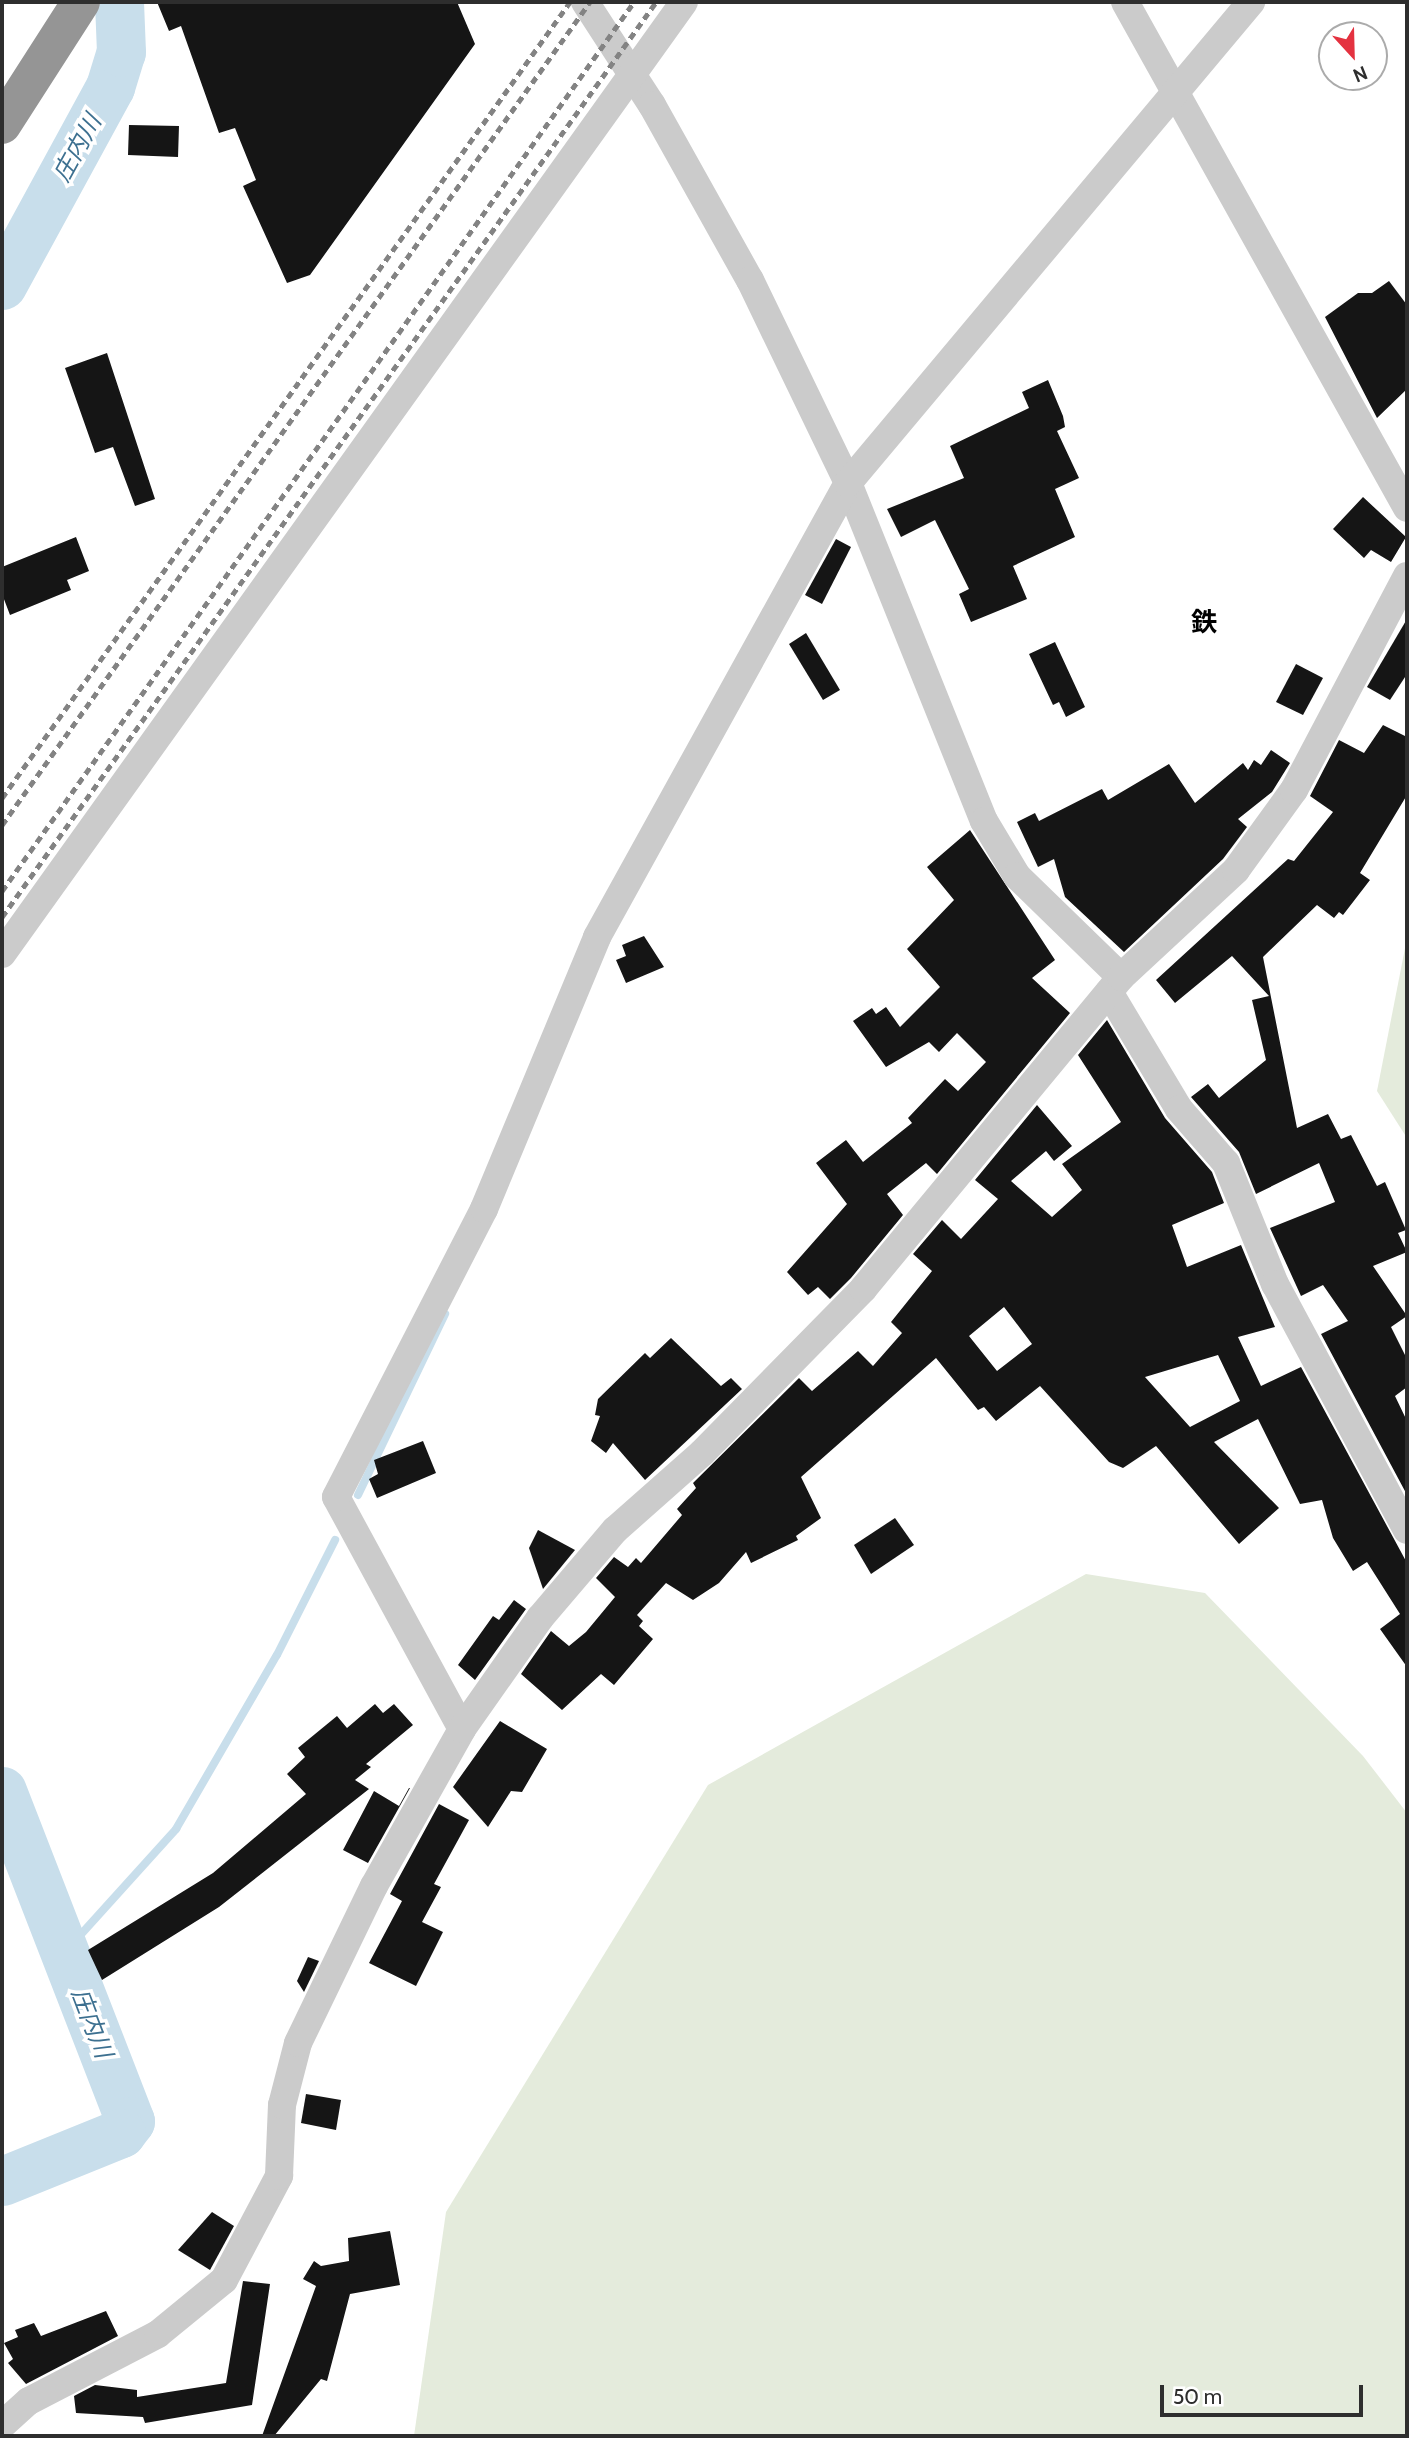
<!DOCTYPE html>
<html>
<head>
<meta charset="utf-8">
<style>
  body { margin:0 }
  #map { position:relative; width:1409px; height:2438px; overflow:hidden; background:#fff; font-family:Cabin,"Noto Sans JP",sans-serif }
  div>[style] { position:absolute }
  .green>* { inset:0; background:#e4ebdc }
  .stream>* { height:8px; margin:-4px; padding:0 4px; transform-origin:4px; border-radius:4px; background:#c8deeb }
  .river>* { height:49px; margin:-24.5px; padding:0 24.5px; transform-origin:24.5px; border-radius:24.5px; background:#c8deeb }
  .building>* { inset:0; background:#151515 }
  .minor>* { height:28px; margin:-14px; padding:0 14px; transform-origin:14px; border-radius:14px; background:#cbcbcb }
  .highway>* { height:38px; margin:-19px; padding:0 19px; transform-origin:19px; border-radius:19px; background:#959595 }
  .rail>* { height:5px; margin-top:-2.5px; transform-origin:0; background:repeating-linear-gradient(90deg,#838383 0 7px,transparent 0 12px) }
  span { translate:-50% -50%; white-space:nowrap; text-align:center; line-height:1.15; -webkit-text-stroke:7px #fff; paint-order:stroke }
  .water-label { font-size:24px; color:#3d7090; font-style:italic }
  .quarter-label { font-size:26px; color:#000; font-weight:700 }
  .frame { position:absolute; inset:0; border:4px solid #2e2e2e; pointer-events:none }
  .north { position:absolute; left:1318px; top:21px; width:70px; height:70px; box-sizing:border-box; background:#fff; border:2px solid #ababab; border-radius:50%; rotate:158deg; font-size:19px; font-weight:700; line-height:28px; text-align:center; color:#2e2e2e }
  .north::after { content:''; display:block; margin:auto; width:24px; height:32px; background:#e43240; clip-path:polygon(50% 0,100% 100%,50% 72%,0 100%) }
  .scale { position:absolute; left:1160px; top:2385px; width:203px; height:32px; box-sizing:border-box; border:4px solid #2e2e2e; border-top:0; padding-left:9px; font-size:21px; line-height:24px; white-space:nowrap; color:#2e2e2e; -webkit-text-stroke:5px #fff; paint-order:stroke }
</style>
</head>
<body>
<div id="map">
  <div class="green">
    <div style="clip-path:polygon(1407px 938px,1407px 1138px,1377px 1091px)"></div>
    <div style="clip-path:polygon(1086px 1574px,1205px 1593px,1363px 1756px,1407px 1813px,1407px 2436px,414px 2436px,446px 2212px,708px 1785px)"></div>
  </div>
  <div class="stream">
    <div style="left:358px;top:1495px;width:201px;rotate:-64.3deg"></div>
    <div style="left:65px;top:1952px;width:166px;rotate:-47.9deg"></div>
    <div style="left:176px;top:1829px;width:201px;rotate:-59.9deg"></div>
    <div style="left:277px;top:1655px;width:129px;rotate:-63.2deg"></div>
  </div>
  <div class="river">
    <div style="left:2px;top:285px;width:226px;rotate:-61.4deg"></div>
    <div style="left:110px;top:87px;width:37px;rotate:-73deg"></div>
    <div style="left:121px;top:52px;width:50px;rotate:-92.3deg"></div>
    <div style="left:2px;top:1791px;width:354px;rotate:68.8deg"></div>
    <div style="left:130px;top:2121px;width:15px;rotate:127deg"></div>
    <div style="left:121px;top:2133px;width:128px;rotate:158deg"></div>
  </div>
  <div class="building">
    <div style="clip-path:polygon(157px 2px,457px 2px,475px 44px,310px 275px,287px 283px,243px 186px,256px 180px,235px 128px,219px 133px,181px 26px,169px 31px)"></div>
    <div style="clip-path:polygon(129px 125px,179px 126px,178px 157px,128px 155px)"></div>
    <div style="clip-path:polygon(1389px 281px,1407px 305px,1407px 389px,1377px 418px,1325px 317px,1358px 293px,1372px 293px)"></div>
    <div style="clip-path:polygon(107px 353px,155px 499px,135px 506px,113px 447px,95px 453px,65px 368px)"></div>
    <div style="clip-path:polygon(1048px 380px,1063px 416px,1065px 427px,1057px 431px,1079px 478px,1055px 489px,1075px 537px,1013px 566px,1027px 599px,971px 622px,959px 594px,969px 589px,935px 520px,901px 537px,887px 509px,964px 478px,950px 446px,1029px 408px,1022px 392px)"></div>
    <div style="clip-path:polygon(1363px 497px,1406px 537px,1391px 562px,1371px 550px,1364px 558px,1333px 529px)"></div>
    <div style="clip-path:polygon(76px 537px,89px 571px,67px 580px,71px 590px,10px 615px,2px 594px,2px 567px)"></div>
    <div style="clip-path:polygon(836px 539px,851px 547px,822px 604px,805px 595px)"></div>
    <div style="clip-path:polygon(1407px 619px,1407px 674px,1390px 700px,1367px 687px)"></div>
    <div style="clip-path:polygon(806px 633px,840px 690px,823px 700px,789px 644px)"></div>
    <div style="clip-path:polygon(1055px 642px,1085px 707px,1066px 717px,1059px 702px,1053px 705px,1029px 654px)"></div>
    <div style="clip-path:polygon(1296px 664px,1323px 678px,1303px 715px,1276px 702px)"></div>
    <div style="clip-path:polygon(1383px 725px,1407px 737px,1407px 795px,1360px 873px,1370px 880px,1343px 915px,1339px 912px,1334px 918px,1317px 905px,1263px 957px,1297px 1128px,1328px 1114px,1341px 1139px,1351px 1135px,1377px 1186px,1385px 1182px,1406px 1230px,1398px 1233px,1407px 1252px,1373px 1266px,1407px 1316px,1391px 1327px,1407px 1359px,1407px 1387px,1395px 1396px,1407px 1421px,1406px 1493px,1321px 1334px,1348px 1321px,1323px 1285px,1301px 1296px,1270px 1228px,1335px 1202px,1319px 1163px,1256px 1194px,1239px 1152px,1191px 1097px,1208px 1084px,1219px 1098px,1266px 1060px,1252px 1000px,1269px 996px,1232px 956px,1175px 1003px,1156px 980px,1288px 859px,1294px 861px,1333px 812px,1310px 796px,1339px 740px,1364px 753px)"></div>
    <div style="clip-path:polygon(1271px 750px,1290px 763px,1272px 792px,1238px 819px,1247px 827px,1223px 859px,1124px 952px,1065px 897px,1054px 859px,1038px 867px,1017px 822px,1035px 813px,1039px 821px,1102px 789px,1108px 800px,1169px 764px,1195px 803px,1243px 763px,1248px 770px,1254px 760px,1261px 765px)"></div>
    <div style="clip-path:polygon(970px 830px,1055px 960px,1032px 978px,1070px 1013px,937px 1174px,926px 1163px,887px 1194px,903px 1215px,851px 1278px,830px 1299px,818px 1287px,808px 1295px,787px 1272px,847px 1204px,816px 1163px,846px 1140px,863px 1162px,912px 1123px,908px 1118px,945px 1079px,958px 1091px,986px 1062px,957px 1033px,939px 1052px,929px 1042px,886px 1067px,853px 1021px,872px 1008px,876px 1014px,886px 1007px,900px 1027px,940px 987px,907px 949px,954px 900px,927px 867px)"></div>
    <div style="clip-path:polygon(644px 936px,664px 967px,626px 983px,616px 960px,626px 956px,622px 945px)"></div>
    <div style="clip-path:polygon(evenodd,1107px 1020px,1165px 1118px,1212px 1172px,1224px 1203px,1172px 1225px,1187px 1267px,1241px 1245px,1275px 1327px,1238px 1337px,1261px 1386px,1301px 1367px,1407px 1563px,1407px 1667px,1380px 1629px,1400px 1614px,1367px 1562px,1353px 1571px,1333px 1538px,1322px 1500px,1300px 1504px,1258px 1419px,1214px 1442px,1279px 1508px,1239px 1544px,1156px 1446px,1123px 1468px,1109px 1462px,1040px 1386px,996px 1421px,984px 1407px,978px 1410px,936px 1358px,801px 1477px,821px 1518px,796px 1536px,798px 1540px,751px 1563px,746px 1552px,719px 1583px,693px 1600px,666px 1583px,637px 1615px,643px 1621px,639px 1626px,653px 1639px,614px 1685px,601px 1674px,562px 1710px,521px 1674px,551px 1631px,569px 1646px,586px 1632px,615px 1597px,596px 1578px,614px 1557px,628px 1567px,636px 1558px,641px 1563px,682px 1515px,677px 1509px,696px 1488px,693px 1483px,799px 1378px,812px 1391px,858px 1351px,873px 1366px,902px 1333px,891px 1322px,932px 1271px,913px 1254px,942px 1220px,961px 1239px,998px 1199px,975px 1180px,1037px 1105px,1072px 1146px,1054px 1161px,1046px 1151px,1011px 1181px,1052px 1217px,1082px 1190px,1062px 1164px,1121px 1122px,1078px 1055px,1107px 1020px,1004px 1307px,1032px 1344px,997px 1371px,969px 1336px,1004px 1307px,1107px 1020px,1218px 1355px,1240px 1401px,1190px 1427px,1145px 1377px,1218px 1355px)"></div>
    <div style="clip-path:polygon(671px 1338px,721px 1386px,731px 1378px,742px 1389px,645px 1480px,613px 1443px,606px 1453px,591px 1441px,600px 1416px,595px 1415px,598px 1399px,645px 1353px,650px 1358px)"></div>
    <div style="clip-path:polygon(423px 1441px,436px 1473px,377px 1498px,369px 1479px,378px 1474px,374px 1460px)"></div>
    <div style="clip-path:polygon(895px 1518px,914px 1545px,871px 1574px,854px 1545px)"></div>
    <div style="clip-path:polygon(538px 1530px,575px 1550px,543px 1589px,529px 1548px)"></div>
    <div style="clip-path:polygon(514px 1600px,526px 1609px,475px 1680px,458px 1665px,493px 1616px,499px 1620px)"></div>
    <div style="clip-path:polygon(375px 1704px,383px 1713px,394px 1704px,413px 1725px,366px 1764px,371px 1767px,355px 1780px,369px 1789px,219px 1907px,102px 1980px,88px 1950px,213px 1873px,306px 1794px,287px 1774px,305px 1757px,298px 1748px,337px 1716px,347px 1728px)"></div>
    <div style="clip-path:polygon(500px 1721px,547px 1749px,522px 1792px,511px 1791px,488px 1827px,453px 1787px)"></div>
    <div style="clip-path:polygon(409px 1788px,410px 1788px,368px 1863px,343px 1850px,374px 1791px,399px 1806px)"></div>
    <div style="clip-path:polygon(439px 1804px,469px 1820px,434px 1884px,441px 1887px,422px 1922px,443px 1932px,416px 1986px,369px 1963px,402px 1901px,390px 1894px)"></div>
    <div style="clip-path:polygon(308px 1957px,319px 1961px,304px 1992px,297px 1981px)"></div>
    <div style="clip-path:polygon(306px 2094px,341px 2100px,336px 2130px,301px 2123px)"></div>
    <div style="clip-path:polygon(212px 2212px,234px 2226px,210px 2270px,178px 2250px)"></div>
    <div style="clip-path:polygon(390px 2231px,400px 2285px,350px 2294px,327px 2381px,321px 2379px,274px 2436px,262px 2436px,316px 2286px,303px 2279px,314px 2261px,321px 2266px,349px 2261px,348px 2238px)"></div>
    <div style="clip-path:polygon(243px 2281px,270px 2284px,252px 2405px,145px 2423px,143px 2417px,76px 2413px,74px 2396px,95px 2385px,137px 2390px,137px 2397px,226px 2383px)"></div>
    <div style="clip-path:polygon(106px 2311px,118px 2336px,26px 2384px,8px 2363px,13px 2359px,4px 2343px,18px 2337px,15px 2330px,34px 2323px,41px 2336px)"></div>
  </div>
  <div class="minor">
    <div style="left:585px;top:2px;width:123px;rotate:57deg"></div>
    <div style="left:652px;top:105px;width:201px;rotate:60.8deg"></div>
    <div style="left:750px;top:280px;width:225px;rotate:64.2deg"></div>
    <div style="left:848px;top:483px;width:364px;rotate:68.1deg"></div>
    <div style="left:984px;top:821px;width:64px;rotate:59deg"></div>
    <div style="left:1017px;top:876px;width:145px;rotate:44.2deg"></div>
    <div style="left:1125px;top:2px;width:579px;rotate:60.87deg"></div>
    <div style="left:2px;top:954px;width:1171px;rotate:-54.38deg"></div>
    <div style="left:1109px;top:992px;width:136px;rotate:59.1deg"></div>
    <div style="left:1179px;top:1109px;width:72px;rotate:49deg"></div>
    <div style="left:1226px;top:1163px;width:131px;rotate:68deg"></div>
    <div style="left:1275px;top:1284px;width:279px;rotate:61.8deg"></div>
    <div style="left:462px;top:1729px;width:264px;rotate:-118.5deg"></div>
    <div style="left:336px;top:1497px;width:324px;rotate:-62.8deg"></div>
    <div style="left:484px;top:1209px;width:295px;rotate:-67.4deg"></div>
    <div style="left:597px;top:937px;width:519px;rotate:-61.06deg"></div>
    <div style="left:848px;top:483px;width:628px;rotate:-50.04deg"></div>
    <div style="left:2px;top:2425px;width:36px;rotate:-42deg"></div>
    <div style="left:29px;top:2401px;width:145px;rotate:-27.4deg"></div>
    <div style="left:158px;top:2334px;width:85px;rotate:-39.3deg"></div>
    <div style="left:224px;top:2280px;width:118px;rotate:-62.1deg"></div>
    <div style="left:279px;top:2176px;width:71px;rotate:-87.6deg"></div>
    <div style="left:282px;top:2105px;width:64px;rotate:-75.5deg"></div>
    <div style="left:298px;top:2043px;width:174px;rotate:-64.2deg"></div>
    <div style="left:374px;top:1886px;width:180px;rotate:-60.7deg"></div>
    <div style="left:462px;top:1729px;width:136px;rotate:-54.9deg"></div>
    <div style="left:540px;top:1618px;width:116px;rotate:-49.6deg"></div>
    <div style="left:615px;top:1530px;width:116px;rotate:-41.5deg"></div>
    <div style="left:702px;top:1453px;width:230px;rotate:-45.5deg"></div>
    <div style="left:863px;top:1289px;width:405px;rotate:-50.4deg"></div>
    <div style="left:1121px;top:977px;width:157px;rotate:-42.9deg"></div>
    <div style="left:1236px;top:870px;width:99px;rotate:-54.1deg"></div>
    <div style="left:1294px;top:790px;width:242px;rotate:-62.2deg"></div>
  </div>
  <div class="highway">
    <div style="left:2px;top:125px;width:146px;rotate:-57.3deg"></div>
  </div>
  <div class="rail">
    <div style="left:2px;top:798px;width:978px;rotate:-54.49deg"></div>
    <div style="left:2px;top:825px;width:1011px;rotate:-54.46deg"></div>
    <div style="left:2px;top:891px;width:1091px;rotate:-54.59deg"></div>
    <div style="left:2px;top:917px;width:1125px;rotate:-54.44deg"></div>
  </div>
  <div class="water-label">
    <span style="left:77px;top:148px;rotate:-61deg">庄内川</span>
    <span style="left:92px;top:2023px;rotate:69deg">庄内川</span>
  </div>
  <div class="quarter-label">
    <span style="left:1204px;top:623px">鉄</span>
  </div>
  <div class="frame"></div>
  <div class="north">N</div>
  <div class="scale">50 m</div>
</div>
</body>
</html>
